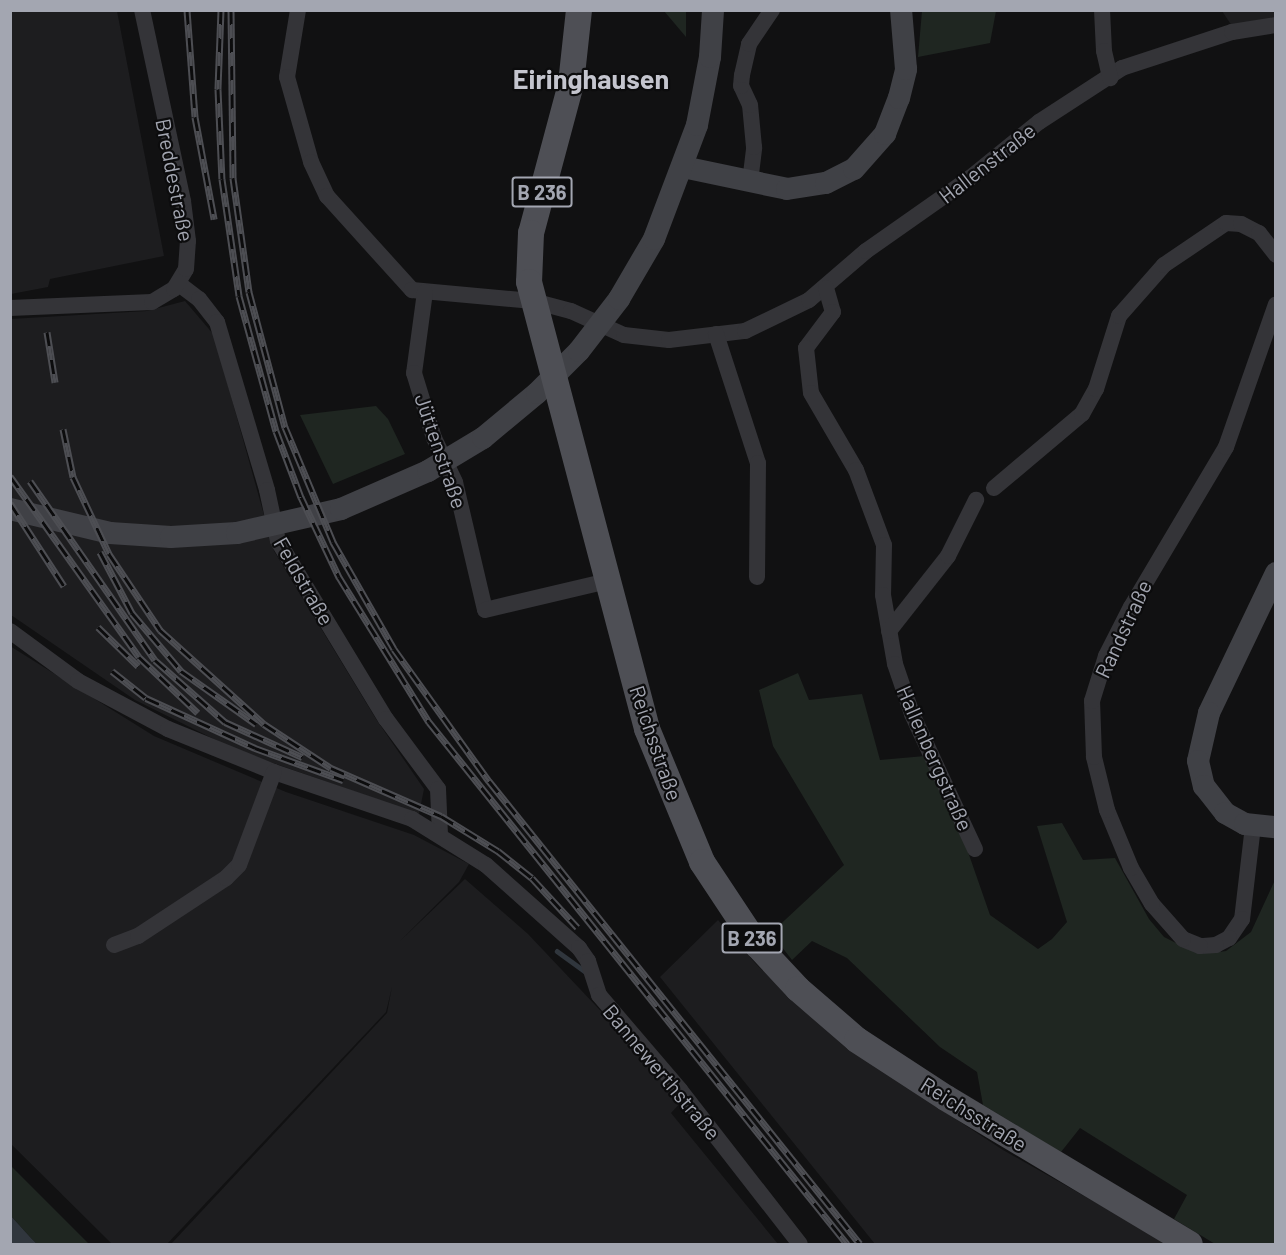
<!DOCTYPE html>
<html>
<head>
<meta charset="utf-8">
<style>
  body { margin:0 }
  #map { position:relative; width:1286px; height:1255px; overflow:hidden; background:#111112; font-family:Barlow,sans-serif }
  div>[style] { position:absolute }
  .built>* { inset:0; background:#1d1d1f }
  .green>* { inset:0; background:#1f2621 }
  .water>* { inset:0; background:#30363d }
  .stream>* { height:4.5px; margin:-2.25px; padding:0 2.25px; transform-origin:2.25px; border-radius:2.25px; background:#30363d }
  .minor>* { height:16px; margin:-8px; padding:0 8px; transform-origin:8px; border-radius:8px; background:#343438 }
  .secondary>* { height:22px; margin:-11px; padding:0 11px; transform-origin:11px; border-radius:11px; background:#404146 }
  .primary>* { height:26px; margin:-13px; padding:0 13px; transform-origin:13px; border-radius:13px; background:#4e4f55 }
  .rail>* { height:7px; margin-top:-3.5px; transform-origin:0; background:repeating-linear-gradient(90deg,#0c0c0d 0 14px,#4d4e53 0 28px); box-sizing:border-box; border-block:2px solid #4d4e53 }
  span { translate:-50% -50%; white-space:nowrap; text-align:center; line-height:1.15; -webkit-text-stroke:4.5px #0c0c0d; paint-order:stroke }
  .shield-label span { padding:2px 4px; background:#0c0c0d; border:2px solid; border-radius:4px; -webkit-text-stroke-width:0 }
  .shield-label { font-size:20px; color:#a3a6b1; font-weight:700 }
  .street-label { font-size:21px; color:#a3a6b1 }
  .district-label { font-size:27px; color:#c4c5ce; font-weight:700 }
  .frame { position:absolute; inset:0; border:12px solid #a3a6b1; pointer-events:none }
</style>
</head>
<body>
<div id="map">
  <div class="built">
    <div style="clip-path:polygon(11px 10px,117px 11px,164px 256px,50px 279px,48px 287px,11px 294px)"></div>
    <div style="clip-path:polygon(1222px 11px,1275px 11px,1275px 23px,1232px 26px)"></div>
    <div style="clip-path:polygon(185px 301px,214px 335px,274px 551px,376px 719px,424px 789px,419px 814px,236px 750px,135px 700px,11px 615px,10px 319px,147px 311px)"></div>
    <div style="clip-path:polygon(10px 646px,154px 736px,286px 792px,414px 835px,469px 864px,459px 882px,400px 941px,465px 879px,528px 934px,684px 1099px,671px 1113px,778px 1244px,171px 1244px,387px 1013px,392px 987px,386px 1012px,167px 1244px,112px 1244px,11px 1144px)"></div>
    <div style="clip-path:polygon(718px 920px,756px 964px,807px 1013px,899px 1082px,1003px 1150px,1169px 1244px,875px 1244px,660px 977px)"></div>
  </div>
  <div class="green">
    <div style="clip-path:polygon(664px 11px,686px 11px,686px 37px)"></div>
    <div style="clip-path:polygon(922px 11px,996px 11px,990px 43px,918px 57px)"></div>
    <div style="clip-path:polygon(376px 406px,388px 419px,405px 454px,333px 484px,300px 415px)"></div>
    <div style="clip-path:polygon(798px 673px,809px 700px,862px 694px,880px 760px,925px 756px,967px 849px,990px 915px,1038px 949px,1052px 939px,1067px 922px,1037px 826px,1062px 823px,1083px 860px,1115px 858px,1149px 919px,1164px 937px,1188px 949px,1212px 953px,1226px 951px,1251px 932px,1275px 880px,1275px 1244px,1215px 1244px,1174px 1219px,1187px 1195px,1080px 1128px,1061px 1152px,983px 1105px,977px 1072px,940px 1047px,847px 958px,812px 941px,792px 960px,771px 933px,844px 865px,773px 746px,759px 690px)"></div>
    <div style="clip-path:polygon(11px 1166px,89px 1244px,37px 1244px,30px 1237px,11px 1216px)"></div>
  </div>
  <div class="water">
    <div style="clip-path:polygon(11px 1216px,30px 1237px,37px 1244px,11px 1244px)"></div>
  </div>
  <div class="stream">
    <div style="left:557px;top:951px;width:37px;rotate:36deg"></div>
  </div>
  <div class="minor">
    <div style="left:298px;top:10px;width:68px;rotate:99.3deg"></div>
    <div style="left:287px;top:77px;width:88px;rotate:74.2deg"></div>
    <div style="left:311px;top:162px;width:38px;rotate:65deg"></div>
    <div style="left:327px;top:196px;width:127px;rotate:47.9deg"></div>
    <div style="left:412px;top:290px;width:121px;rotate:5.2deg"></div>
    <div style="left:533px;top:301px;width:39px;rotate:15deg"></div>
    <div style="left:571px;top:311px;width:58px;rotate:24.4deg"></div>
    <div style="left:624px;top:335px;width:45px;rotate:6.3deg"></div>
    <div style="left:669px;top:340px;width:77px;rotate:-6.8deg"></div>
    <div style="left:745px;top:331px;width:71px;rotate:-25.8deg"></div>
    <div style="left:809px;top:300px;width:75px;rotate:-40.7deg"></div>
    <div style="left:866px;top:251px;width:127px;rotate:-35.1deg"></div>
    <div style="left:970px;top:178px;width:89px;rotate:-39.1deg"></div>
    <div style="left:1039px;top:122px;width:99px;rotate:-33deg"></div>
    <div style="left:1122px;top:68px;width:116px;rotate:-18.1deg"></div>
    <div style="left:1232px;top:32px;width:45px;rotate:-9deg"></div>
    <div style="left:1102px;top:10px;width:41px;rotate:87.2deg"></div>
    <div style="left:1104px;top:51px;width:28px;rotate:77deg"></div>
    <div style="left:750px;top:182px;width:35px;rotate:-83deg"></div>
    <div style="left:754px;top:147px;width:42px;rotate:-95.4deg"></div>
    <div style="left:750px;top:105px;width:21px;rotate:-115deg"></div>
    <div style="left:741px;top:86px;width:11px;rotate:-85deg"></div>
    <div style="left:742px;top:75px;width:32px;rotate:-77deg"></div>
    <div style="left:749px;top:44px;width:41px;rotate:-55.9deg"></div>
    <div style="left:179px;top:284px;width:25px;rotate:37deg"></div>
    <div style="left:199px;top:299px;width:29px;rotate:52deg"></div>
    <div style="left:217px;top:322px;width:175px;rotate:73.4deg"></div>
    <div style="left:267px;top:490px;width:52px;rotate:77.8deg"></div>
    <div style="left:278px;top:541px;width:208px;rotate:58.8deg"></div>
    <div style="left:386px;top:719px;width:87px;rotate:53.4deg"></div>
    <div style="left:438px;top:789px;width:45px;rotate:87.5deg"></div>
    <div style="left:826px;top:288px;width:25px;rotate:74deg"></div>
    <div style="left:833px;top:312px;width:45px;rotate:126.9deg"></div>
    <div style="left:806px;top:348px;width:45px;rotate:83.7deg"></div>
    <div style="left:811px;top:393px;width:89px;rotate:59.7deg"></div>
    <div style="left:856px;top:470px;width:80px;rotate:69.5deg"></div>
    <div style="left:884px;top:545px;width:50px;rotate:91.1deg"></div>
    <div style="left:883px;top:595px;width:70px;rotate:80.1deg"></div>
    <div style="left:895px;top:664px;width:53px;rotate:71.2deg"></div>
    <div style="left:912px;top:714px;width:149px;rotate:65deg"></div>
    <div style="left:425px;top:292px;width:82px;rotate:97.7deg"></div>
    <div style="left:414px;top:373px;width:68px;rotate:72.9deg"></div>
    <div style="left:434px;top:438px;width:49px;rotate:64.5deg"></div>
    <div style="left:455px;top:482px;width:131px;rotate:76.8deg"></div>
    <div style="left:485px;top:610px;width:126px;rotate:-13.3deg"></div>
    <div style="left:10px;top:308px;width:142px;rotate:-2.4deg"></div>
    <div style="left:152px;top:302px;width:26px;rotate:-31deg"></div>
    <div style="left:174px;top:289px;width:23px;rotate:-59deg"></div>
    <div style="left:186px;top:269px;width:28px;rotate:-86deg"></div>
    <div style="left:188px;top:241px;width:40px;rotate:-97.1deg"></div>
    <div style="left:183px;top:201px;width:195px;rotate:-102.1deg"></div>
    <div style="left:716px;top:334px;width:136px;rotate:72deg"></div>
    <div style="left:758px;top:463px;width:114px;rotate:90.5deg"></div>
    <div style="left:994px;top:488px;width:115px;rotate:-40.1deg"></div>
    <div style="left:1082px;top:414px;width:29px;rotate:-61deg"></div>
    <div style="left:1096px;top:389px;width:77px;rotate:-72.5deg"></div>
    <div style="left:1119px;top:316px;width:68px;rotate:-48.6deg"></div>
    <div style="left:1164px;top:265px;width:75px;rotate:-34.1deg"></div>
    <div style="left:1226px;top:223px;width:15px;rotate:4deg"></div>
    <div style="left:1241px;top:224px;width:20px;rotate:27deg"></div>
    <div style="left:1259px;top:233px;width:28px;rotate:52deg"></div>
    <div style="left:10px;top:631px;width:84px;rotate:36.3deg"></div>
    <div style="left:78px;top:681px;width:102px;rotate:28.1deg"></div>
    <div style="left:168px;top:729px;width:114px;rotate:22.1deg"></div>
    <div style="left:274px;top:772px;width:146px;rotate:18.8deg"></div>
    <div style="left:412px;top:819px;width:87px;rotate:31.9deg"></div>
    <div style="left:486px;top:865px;width:125px;rotate:41.7deg"></div>
    <div style="left:579px;top:948px;width:16px;rotate:55deg"></div>
    <div style="left:588px;top:961px;width:36px;rotate:72deg"></div>
    <div style="left:599px;top:995px;width:125px;rotate:49.5deg"></div>
    <div style="left:680px;top:1090px;width:195px;rotate:52.1deg"></div>
    <div style="left:889px;top:631px;width:95px;rotate:-51.8deg"></div>
    <div style="left:948px;top:556px;width:63px;rotate:-63.4deg"></div>
    <div style="left:1253px;top:826px;width:94px;rotate:96.7deg"></div>
    <div style="left:1242px;top:919px;width:23px;rotate:124deg"></div>
    <div style="left:1229px;top:938px;width:15px;rotate:152deg"></div>
    <div style="left:1216px;top:945px;width:16px;rotate:176deg"></div>
    <div style="left:1200px;top:946px;width:18px;rotate:-158deg"></div>
    <div style="left:1183px;top:939px;width:47px;rotate:-131.5deg"></div>
    <div style="left:1152px;top:904px;width:42px;rotate:-120.3deg"></div>
    <div style="left:1131px;top:868px;width:63px;rotate:-112.5deg"></div>
    <div style="left:1107px;top:810px;width:55px;rotate:-103.8deg"></div>
    <div style="left:1094px;top:757px;width:56px;rotate:-92deg"></div>
    <div style="left:1092px;top:701px;width:47px;rotate:-72.7deg"></div>
    <div style="left:1106px;top:656px;width:55px;rotate:-63deg"></div>
    <div style="left:1131px;top:607px;width:186px;rotate:-59.3deg"></div>
    <div style="left:1226px;top:447px;width:151px;rotate:-70.7deg"></div>
    <div style="left:114px;top:945px;width:26px;rotate:-21deg"></div>
    <div style="left:138px;top:936px;width:105px;rotate:-33.4deg"></div>
    <div style="left:226px;top:878px;width:18px;rotate:-45deg"></div>
    <div style="left:239px;top:865px;width:99px;rotate:-69.4deg"></div>
  </div>
  <div class="secondary">
    <div style="left:683px;top:167px;width:106px;rotate:11.9deg"></div>
    <div style="left:787px;top:189px;width:39px;rotate:-9deg"></div>
    <div style="left:826px;top:183px;width:31px;rotate:-27deg"></div>
    <div style="left:854px;top:169px;width:47px;rotate:-48.5deg"></div>
    <div style="left:885px;top:134px;width:39px;rotate:-69deg"></div>
    <div style="left:899px;top:98px;width:30px;rotate:-76deg"></div>
    <div style="left:906px;top:69px;width:59px;rotate:-94.8deg"></div>
    <div style="left:10px;top:509px;width:103px;rotate:13.5deg"></div>
    <div style="left:110px;top:533px;width:61px;rotate:3.8deg"></div>
    <div style="left:171px;top:537px;width:66px;rotate:-3.5deg"></div>
    <div style="left:237px;top:533px;width:107px;rotate:-13deg"></div>
    <div style="left:341px;top:509px;width:95px;rotate:-23.6deg"></div>
    <div style="left:428px;top:471px;width:64px;rotate:-31deg"></div>
    <div style="left:483px;top:438px;width:70px;rotate:-39.8deg"></div>
    <div style="left:537px;top:393px;width:59px;rotate:-45deg"></div>
    <div style="left:579px;top:351px;width:66px;rotate:-52.4deg"></div>
    <div style="left:619px;top:299px;width:69px;rotate:-59.7deg"></div>
    <div style="left:654px;top:239px;width:122px;rotate:-69.3deg"></div>
    <div style="left:697px;top:125px;width:69px;rotate:-79.2deg"></div>
    <div style="left:710px;top:57px;width:47px;rotate:-86.3deg"></div>
    <div style="left:1276px;top:573px;width:155px;rotate:115.6deg"></div>
    <div style="left:1209px;top:713px;width:49px;rotate:102.9deg"></div>
    <div style="left:1198px;top:761px;width:26px;rotate:77deg"></div>
    <div style="left:1204px;top:786px;width:34px;rotate:52deg"></div>
    <div style="left:1225px;top:813px;width:23px;rotate:29deg"></div>
    <div style="left:1245px;top:824px;width:31px;rotate:6deg"></div>
  </div>
  <div class="primary">
    <div style="left:579px;top:10px;width:74px;rotate:96.2deg"></div>
    <div style="left:571px;top:84px;width:154px;rotate:105deg"></div>
    <div style="left:531px;top:233px;width:49px;rotate:92.3deg"></div>
    <div style="left:529px;top:282px;width:462px;rotate:75.2deg"></div>
    <div style="left:647px;top:729px;width:144px;rotate:67.5deg"></div>
    <div style="left:702px;top:862px;width:100px;rotate:56.5deg"></div>
    <div style="left:757px;top:945px;width:60px;rotate:47deg"></div>
    <div style="left:798px;top:989px;width:78px;rotate:40.8deg"></div>
    <div style="left:857px;top:1040px;width:106px;rotate:33.1deg"></div>
    <div style="left:946px;top:1098px;width:284px;rotate:30.9deg"></div>
  </div>
  <div class="rail">
    <div style="left:187px;top:10px;width:107px;rotate:85.7deg"></div>
    <div style="left:195px;top:117px;width:104px;rotate:79.4deg"></div>
    <div style="left:221px;top:10px;width:79px;rotate:92.2deg"></div>
    <div style="left:218px;top:89px;width:90px;rotate:87.5deg"></div>
    <div style="left:222px;top:179px;width:118px;rotate:81.7deg"></div>
    <div style="left:239px;top:296px;width:140px;rotate:74.7deg"></div>
    <div style="left:276px;top:431px;width:71px;rotate:69.3deg"></div>
    <div style="left:301px;top:497px;width:89px;rotate:64.6deg"></div>
    <div style="left:339px;top:577px;width:171px;rotate:58.2deg"></div>
    <div style="left:429px;top:722px;width:669px;rotate:51.31deg"></div>
    <div style="left:231px;top:10px;width:168px;rotate:89.3deg"></div>
    <div style="left:233px;top:178px;width:115px;rotate:82deg"></div>
    <div style="left:249px;top:292px;width:140px;rotate:75.1deg"></div>
    <div style="left:285px;top:427px;width:125px;rotate:67.3deg"></div>
    <div style="left:333px;top:542px;width:123px;rotate:60.3deg"></div>
    <div style="left:394px;top:649px;width:163px;rotate:54.3deg"></div>
    <div style="left:489px;top:781px;width:593px;rotate:51.29deg"></div>
    <div style="left:47px;top:332px;width:51px;rotate:80.9deg"></div>
    <div style="left:63px;top:429px;width:49px;rotate:78.2deg"></div>
    <div style="left:73px;top:477px;width:85px;rotate:64.9deg"></div>
    <div style="left:109px;top:554px;width:92px;rotate:56.1deg"></div>
    <div style="left:160px;top:630px;width:140px;rotate:42.1deg"></div>
    <div style="left:264px;top:724px;width:80px;rotate:33.3deg"></div>
    <div style="left:331px;top:768px;width:120px;rotate:23.6deg"></div>
    <div style="left:441px;top:816px;width:67px;rotate:31.6deg"></div>
    <div style="left:498px;top:851px;width:43px;rotate:38.5deg"></div>
    <div style="left:532px;top:878px;width:67px;rotate:47.4deg"></div>
    <div style="left:10px;top:476px;width:222px;rotate:54.5deg"></div>
    <div style="left:139px;top:657px;width:81px;rotate:43.5deg"></div>
    <div style="left:30px;top:481px;width:218px;rotate:55.1deg"></div>
    <div style="left:155px;top:660px;width:94px;rotate:41.5deg"></div>
    <div style="left:225px;top:722px;width:85px;rotate:24.4deg"></div>
    <div style="left:10px;top:503px;width:99px;rotate:57deg"></div>
    <div style="left:100px;top:552px;width:69px;rotate:62.3deg"></div>
    <div style="left:132px;top:613px;width:76px;rotate:49.8deg"></div>
    <div style="left:181px;top:671px;width:92px;rotate:35.2deg"></div>
    <div style="left:98px;top:627px;width:56px;rotate:44.3deg"></div>
    <div style="left:112px;top:671px;width:43px;rotate:38.5deg"></div>
    <div style="left:146px;top:698px;width:120px;rotate:24.6deg"></div>
    <div style="left:255px;top:748px;width:94px;rotate:20deg"></div>
  </div>
  <div class="shield-label">
    <span style="left:542px;top:192px">B 236</span>
    <span style="left:752px;top:938px">B 236</span>
  </div>
  <div class="street-label">
    <span style="left:987px;top:163px;rotate:-38deg">Hallenstraße</span>
    <span style="left:175px;top:180px;rotate:79deg">Breddestraße</span>
    <span style="left:441px;top:451px;rotate:71deg">Jüttenstraße</span>
    <span style="left:304px;top:581px;rotate:60deg">Feldstraße</span>
    <span style="left:1123px;top:629px;rotate:-65deg">Randstraße</span>
    <span style="left:656px;top:743px;rotate:71deg">Reichsstraße</span>
    <span style="left:935px;top:758px;rotate:66deg">Hallenbergstraße</span>
    <span style="left:662px;top:1072px;rotate:50deg">Bannewerthstraße</span>
    <span style="left:974px;top:1114px;rotate:32deg">Reichsstraße</span>
  </div>
  <div class="district-label">
    <span style="left:591px;top:79px">Eiringhausen</span>
  </div>
  <div class="frame"></div>
</div>
</body>
</html>
